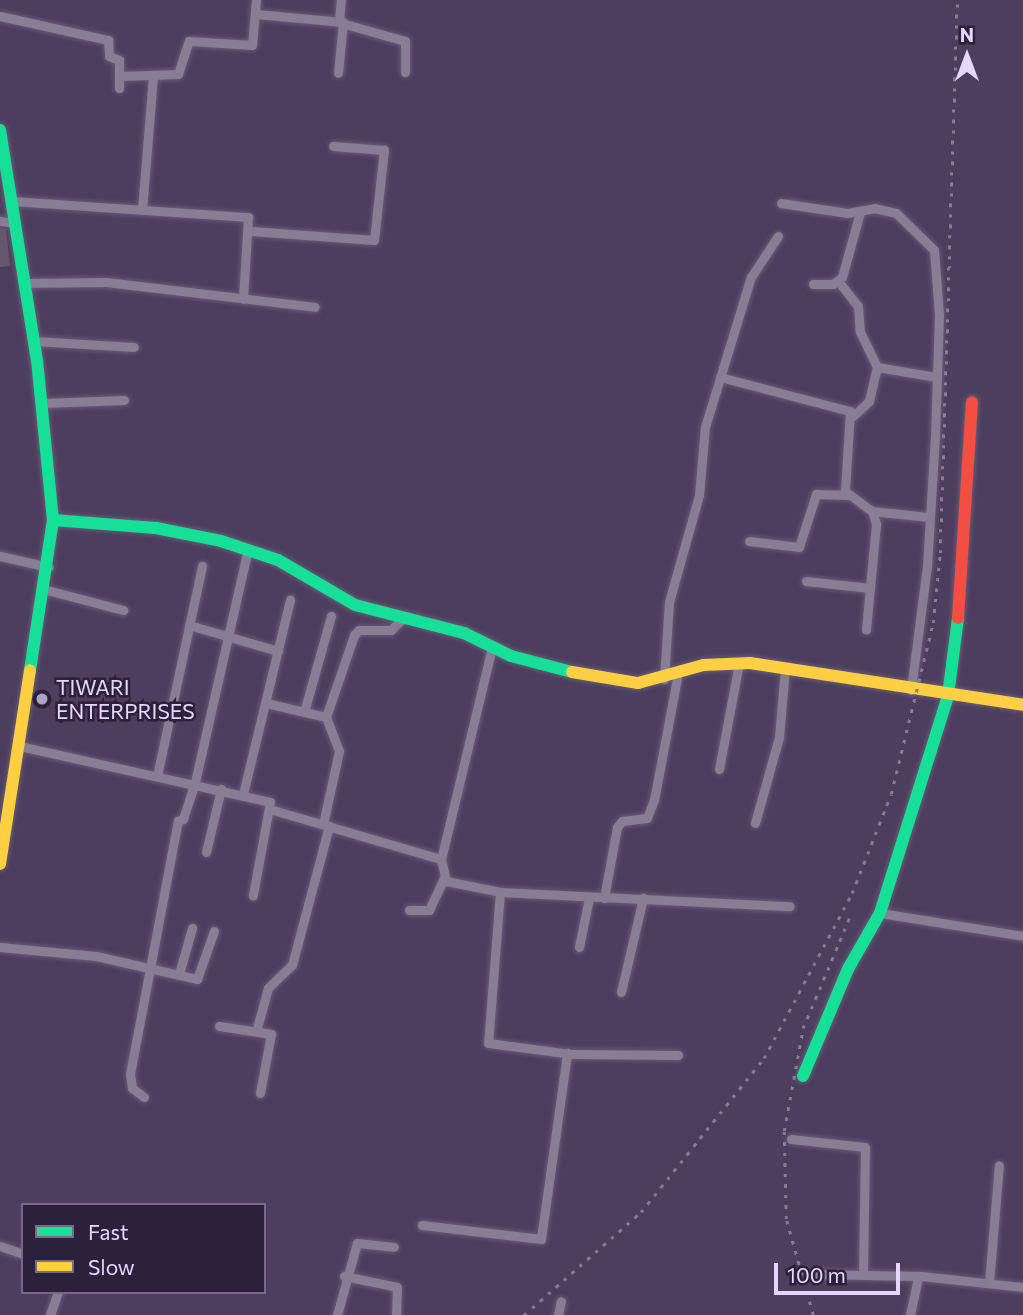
<!DOCTYPE html>
<html>
<head>
<meta charset="utf-8">
<style>
  body { margin:0 }
  #map { position:relative; width:1023px; height:1315px; overflow:hidden; background:#4c3f5e; font-family:Commissioner,sans-serif }
  div>[style] { position:absolute }
  .building>* { inset:0; background:#655770 }
  .roads { filter:drop-shadow(0 0 2px #655b75) drop-shadow(0 0 2px #655b75) }
  .street>* { height:9px; margin:-4.5px; padding:0 4.5px; transform-origin:4.5px; border-radius:4.5px; background:#877d95 }
  .fast>* { height:12px; margin:-6px; padding:0 6px; transform-origin:6px; border-radius:6px; background:#16e098 }
  .slow>* { height:12px; margin:-6px; padding:0 6px; transform-origin:6px; border-radius:6px; background:#ffcf43 }
  .jam>* { height:12px; margin:-6px; padding:0 6px; transform-origin:6px; border-radius:6px; background:#f24e42 }
  .rail>* { height:2.5px; margin-top:-1.25px; transform-origin:0; background:repeating-linear-gradient(90deg,#867c94 0 3.5px,transparent 0 10.5px) }
  .dots>* { width:19px; height:19px; translate:-50% -50%; box-sizing:border-box; border:4px solid #2b213b; border-radius:50% }
  span { translate:-50% -50%; white-space:nowrap; text-align:center; line-height:1.15; -webkit-text-stroke:5px #2b213b; paint-order:stroke }
  .poi-label { font-size:21px; color:#e3d8fb }
  .left { translate:0 -50%; text-align:left }
  .legend { position:absolute; left:21px; top:1203px; width:245px; height:91px; box-sizing:border-box; background:#2b213b; border:2px solid #756a88; margin:0; padding:9px 12px; list-style:none; font-size:21px; color:#e3d8fb }
  .legend li { display:flex; align-items:center; gap:14px; height:35px }
  .legend b { width:35px; border:2px solid #756a88 }
  .north { position:absolute; left:932px; top:21px; width:70px; height:70px; -webkit-text-stroke:5px #2b213b; paint-order:stroke; rotate:0deg; font-size:19px; font-weight:700; line-height:28px; text-align:center; color:#e3d8fb }
  .north::after { content:''; display:block; margin:auto; width:24px; height:32px; background:#e3d8fb; clip-path:polygon(50% 0,100% 100%,50% 72%,0 100%) }
  .scale { position:absolute; left:774px; top:1263px; width:126px; height:32px; box-sizing:border-box; border:4px solid #e3d8fb; border-top:0; padding-left:9px; font-size:21px; line-height:24px; white-space:nowrap; color:#e3d8fb; -webkit-text-stroke:5px #2b213b; paint-order:stroke }
</style>
</head>
<body>
<div id="map">
  <div class="building">
    <div style="clip-path:polygon(0 228px,6px 229px,10px 266px,0 267px)"></div>
  </div>
  <div class="roads">
    <div class="street">
      <div style="left:256px;top:14px;width:87px;rotate:5.3deg"></div>
      <div style="left:343px;top:22px;width:51px;rotate:95.6deg"></div>
      <div style="left:0;top:16px;width:111px;rotate:12.5deg"></div>
      <div style="left:108px;top:40px;width:16px;rotate:86deg"></div>
      <div style="left:109px;top:56px;width:11px;rotate:22deg"></div>
      <div style="left:119px;top:60px;width:28px;rotate:90deg"></div>
      <div style="left:339px;top:21px;width:21px;rotate:-85deg"></div>
      <div style="left:345px;top:24px;width:62px;rotate:15.8deg"></div>
      <div style="left:405px;top:41px;width:31px;rotate:90deg"></div>
      <div style="left:119px;top:76px;width:59px;rotate:-1.9deg"></div>
      <div style="left:178px;top:74px;width:35px;rotate:-72deg"></div>
      <div style="left:189px;top:41px;width:63px;rotate:3.6deg"></div>
      <div style="left:252px;top:45px;width:45px;rotate:-84.9deg"></div>
      <div style="left:12px;top:201px;width:237px;rotate:3.9deg"></div>
      <div style="left:248px;top:217px;width:82px;rotate:93.5deg"></div>
      <div style="left:781px;top:203px;width:67px;rotate:8.6deg"></div>
      <div style="left:847px;top:213px;width:27px;rotate:-10deg"></div>
      <div style="left:874px;top:208px;width:23px;rotate:13deg"></div>
      <div style="left:896px;top:213px;width:53px;rotate:44.2deg"></div>
      <div style="left:934px;top:250px;width:65px;rotate:85.6deg"></div>
      <div style="left:939px;top:315px;width:121px;rotate:91.9deg"></div>
      <div style="left:935px;top:436px;width:130px;rotate:93.5deg"></div>
      <div style="left:927px;top:566px;width:125px;rotate:97.4deg"></div>
      <div style="left:142px;top:210px;width:133px;rotate:-85.3deg"></div>
      <div style="left:0;top:221px;width:15px;rotate:8deg"></div>
      <div style="left:251px;top:231px;width:123px;rotate:4.2deg"></div>
      <div style="left:374px;top:240px;width:91px;rotate:-83.7deg"></div>
      <div style="left:384px;top:150px;width:51px;rotate:-175.5deg"></div>
      <div style="left:839px;top:282px;width:31px;rotate:52deg"></div>
      <div style="left:858px;top:306px;width:26px;rotate:86deg"></div>
      <div style="left:860px;top:332px;width:39px;rotate:64deg"></div>
      <div style="left:877px;top:367px;width:61px;rotate:9.5deg"></div>
      <div style="left:25px;top:283px;width:81px;rotate:-0.7deg"></div>
      <div style="left:106px;top:282px;width:210px;rotate:6.8deg"></div>
      <div style="left:813px;top:284px;width:20px"></div>
      <div style="left:833px;top:284px;width:11px;rotate:-38deg"></div>
      <div style="left:842px;top:277px;width:67px;rotate:-74.5deg"></div>
      <div style="left:34px;top:341px;width:100px;rotate:3.4deg"></div>
      <div style="left:720px;top:377px;width:134px;rotate:14.7deg"></div>
      <div style="left:850px;top:411px;width:80px;rotate:93.6deg"></div>
      <div style="left:845px;top:491px;width:34px;rotate:37deg"></div>
      <div style="left:872px;top:511px;width:14px;rotate:73deg"></div>
      <div style="left:876px;top:524px;width:106px;rotate:95.4deg"></div>
      <div style="left:43px;top:403px;width:81px;rotate:-2.1deg"></div>
      <div style="left:853px;top:416px;width:22px;rotate:-43deg"></div>
      <div style="left:869px;top:401px;width:35px;rotate:-77deg"></div>
      <div style="left:872px;top:511px;width:56px;rotate:6.1deg"></div>
      <div style="left:749px;top:541px;width:50px;rotate:6.8deg"></div>
      <div style="left:799px;top:547px;width:56px;rotate:-72.2deg"></div>
      <div style="left:816px;top:494px;width:31px;rotate:2deg"></div>
      <div style="left:0;top:556px;width:50px;rotate:12.7deg"></div>
      <div style="left:806px;top:581px;width:64px;rotate:6.2deg"></div>
      <div style="left:47px;top:590px;width:79px;rotate:14.7deg"></div>
      <div style="left:189px;top:625px;width:93px;rotate:16.3deg"></div>
      <div style="left:492px;top:647px;width:218px;rotate:103.5deg"></div>
      <div style="left:441px;top:859px;width:23px;rotate:77deg"></div>
      <div style="left:446px;top:881px;width:55px;rotate:11.5deg"></div>
      <div style="left:500px;top:892px;width:290px;rotate:2.8deg"></div>
      <div style="left:664px;top:679px;width:77px;rotate:-86.3deg"></div>
      <div style="left:669px;top:602px;width:111px;rotate:-74.3deg"></div>
      <div style="left:699px;top:495px;width:68px;rotate:-85deg"></div>
      <div style="left:705px;top:427px;width:157px;rotate:-73deg"></div>
      <div style="left:751px;top:277px;width:49px;rotate:-56.6deg"></div>
      <div style="left:266px;top:703px;width:62px;rotate:13.1deg"></div>
      <div style="left:304px;top:712px;width:100px;rotate:-74.3deg"></div>
      <div style="left:20px;top:746px;width:256px;rotate:12.6deg"></div>
      <div style="left:270px;top:802px;width:95px;rotate:100.4deg"></div>
      <div style="left:719px;top:769px;width:108px;rotate:-79.3deg"></div>
      <div style="left:157px;top:776px;width:215px;rotate:-77.9deg"></div>
      <div style="left:243px;top:794px;width:200px;rotate:-76.4deg"></div>
      <div style="left:273px;top:810px;width:175px;rotate:16.3deg"></div>
      <div style="left:755px;top:823px;width:89px;rotate:-74.4deg"></div>
      <div style="left:779px;top:737px;width:69px;rotate:-85deg"></div>
      <div style="left:323px;top:824px;width:75px;rotate:-77.6deg"></div>
      <div style="left:339px;top:751px;width:36px;rotate:-111deg"></div>
      <div style="left:326px;top:717px;width:87px;rotate:-71.1deg"></div>
      <div style="left:354px;top:635px;width:7px;rotate:-45deg"></div>
      <div style="left:359px;top:630px;width:32px"></div>
      <div style="left:391px;top:630px;width:18px;rotate:-45deg"></div>
      <div style="left:206px;top:852px;width:65px;rotate:-76.6deg"></div>
      <div style="left:500px;top:892px;width:151px;rotate:94.5deg"></div>
      <div style="left:488px;top:1043px;width:85px;rotate:7.5deg"></div>
      <div style="left:572px;top:1054px;width:106px;rotate:0.5deg"></div>
      <div style="left:604px;top:898px;width:72px;rotate:-79.6deg"></div>
      <div style="left:617px;top:827px;width:8px;rotate:-50deg"></div>
      <div style="left:622px;top:821px;width:25px;rotate:-7deg"></div>
      <div style="left:647px;top:818px;width:19px;rotate:-69deg"></div>
      <div style="left:654px;top:800px;width:129px;rotate:-79.3deg"></div>
      <div style="left:409px;top:910px;width:20px"></div>
      <div style="left:429px;top:910px;width:35px;rotate:-65deg"></div>
      <div style="left:880px;top:913px;width:145px;rotate:9.1deg"></div>
      <div style="left:0;top:947px;width:96px;rotate:5.4deg"></div>
      <div style="left:96px;top:956px;width:104px;rotate:12.8deg"></div>
      <div style="left:197px;top:979px;width:51px;rotate:-70.5deg"></div>
      <div style="left:579px;top:947px;width:50px;rotate:-78.5deg"></div>
      <div style="left:179px;top:974px;width:48px;rotate:-74.2deg"></div>
      <div style="left:621px;top:992px;width:97px;rotate:-76.8deg"></div>
      <div style="left:219px;top:1026px;width:53px;rotate:8.7deg"></div>
      <div style="left:271px;top:1034px;width:60px;rotate:100.6deg"></div>
      <div style="left:257px;top:1028px;width:41px;rotate:-74.6deg"></div>
      <div style="left:268px;top:988px;width:33px;rotate:-44deg"></div>
      <div style="left:292px;top:965px;width:144px;rotate:-75.1deg"></div>
      <div style="left:144px;top:1097px;width:15px;rotate:-143deg"></div>
      <div style="left:132px;top:1088px;width:14px;rotate:-98deg"></div>
      <div style="left:130px;top:1074px;width:258px;rotate:-79.3deg"></div>
      <div style="left:178px;top:821px;width:5px;rotate:-22deg"></div>
      <div style="left:183px;top:819px;width:39px;rotate:-72deg"></div>
      <div style="left:195px;top:782px;width:239px;rotate:-77.2deg"></div>
      <div style="left:791px;top:1139px;width:74px;rotate:6.2deg"></div>
      <div style="left:865px;top:1147px;width:127px;rotate:90.9deg"></div>
      <div style="left:422px;top:1225px;width:120px;rotate:6.7deg"></div>
      <div style="left:541px;top:1239px;width:188px;rotate:-82deg"></div>
      <div style="left:0;top:1246px;width:24px;rotate:19deg"></div>
      <div style="left:809px;top:1274px;width:112px;rotate:1deg"></div>
      <div style="left:921px;top:1276px;width:103px;rotate:6.2deg"></div>
      <div style="left:344px;top:1276px;width:54px;rotate:11.7deg"></div>
      <div style="left:397px;top:1287px;width:28px;rotate:92deg"></div>
      <div style="left:989px;top:1283px;width:118px;rotate:-85.2deg"></div>
      <div style="left:50px;top:1315px;width:24px;rotate:-71deg"></div>
      <div style="left:337px;top:1315px;width:75px;rotate:-74.5deg"></div>
      <div style="left:357px;top:1243px;width:37px;rotate:6deg"></div>
      <div style="left:558px;top:1315px;width:14px;rotate:-78deg"></div>
      <div style="left:910px;top:1315px;width:40px;rotate:-78deg"></div>
    </div>
    <div class="fast">
      <div style="left:0;top:130px;width:233px;rotate:80.9deg"></div>
      <div style="left:37px;top:360px;width:161px;rotate:84.3deg"></div>
      <div style="left:53px;top:520px;width:152px;rotate:98.7deg"></div>
      <div style="left:53px;top:520px;width:103px;rotate:4.4deg"></div>
      <div style="left:156px;top:528px;width:66px;rotate:11.3deg"></div>
      <div style="left:221px;top:541px;width:60px;rotate:18.4deg"></div>
      <div style="left:278px;top:560px;width:89px;rotate:30.3deg"></div>
      <div style="left:355px;top:605px;width:113px;rotate:14.4deg"></div>
      <div style="left:464px;top:633px;width:52px;rotate:26.1deg"></div>
      <div style="left:511px;top:656px;width:63px;rotate:14.7deg"></div>
      <div style="left:803px;top:1076px;width:116px;rotate:-67.2deg"></div>
      <div style="left:848px;top:969px;width:64px;rotate:-60.3deg"></div>
      <div style="left:880px;top:913px;width:227px;rotate:-72.6deg"></div>
      <div style="left:948px;top:696px;width:79px;rotate:-82.7deg"></div>
    </div>
    <div class="slow">
      <div style="left:572px;top:672px;width:67px;rotate:9.5deg"></div>
      <div style="left:638px;top:683px;width:68px;rotate:-15.3deg"></div>
      <div style="left:704px;top:665px;width:46px;rotate:-2.5deg"></div>
      <div style="left:750px;top:663px;width:276px;rotate:8.7deg"></div>
      <div style="left:0;top:864px;width:196px;rotate:-81.2deg"></div>
    </div>
    <div class="jam">
      <div style="left:958px;top:618px;width:216px;rotate:-86.3deg"></div>
    </div>
  </div>
  <div class="rail">
    <div style="left:524px;top:1315px;width:156px;rotate:-41.4deg"></div>
    <div style="left:641px;top:1212px;width:197px;rotate:-51.4deg"></div>
    <div style="left:764px;top:1058px;width:187px;rotate:-61.9deg"></div>
    <div style="left:852px;top:893px;width:106px;rotate:-68.5deg"></div>
    <div style="left:891px;top:794px;width:176px;rotate:-76.2deg"></div>
    <div style="left:933px;top:623px;width:70px;rotate:-84.3deg"></div>
    <div style="left:940px;top:553px;width:553px;rotate:-88.24deg"></div>
    <div style="left:813px;top:1315px;width:100px;rotate:-105.7deg"></div>
    <div style="left:786px;top:1219px;width:88px;rotate:-91.3deg"></div>
    <div style="left:784px;top:1131px;width:105px;rotate:-79.5deg"></div>
    <div style="left:803px;top:1028px;width:124px;rotate:-67.2deg"></div>
  </div>
  <div class="dots">
    <div style="left:42px;top:699px;background:#aea2c4"></div>
  </div>
  <div class="poi-label">
    <span class="left" style="left:56px;top:699px">TIWARI<br>ENTERPRISES</span>
  </div>
  <ul class="legend">
  <li><b style="height:9px;background:#16e098"></b>Fast</li>
  <li><b style="height:9px;background:#ffcf43"></b>Slow</li>
  </ul>
  <div class="north">N</div>
  <div class="scale">100 m</div>
</div>
</body>
</html>
